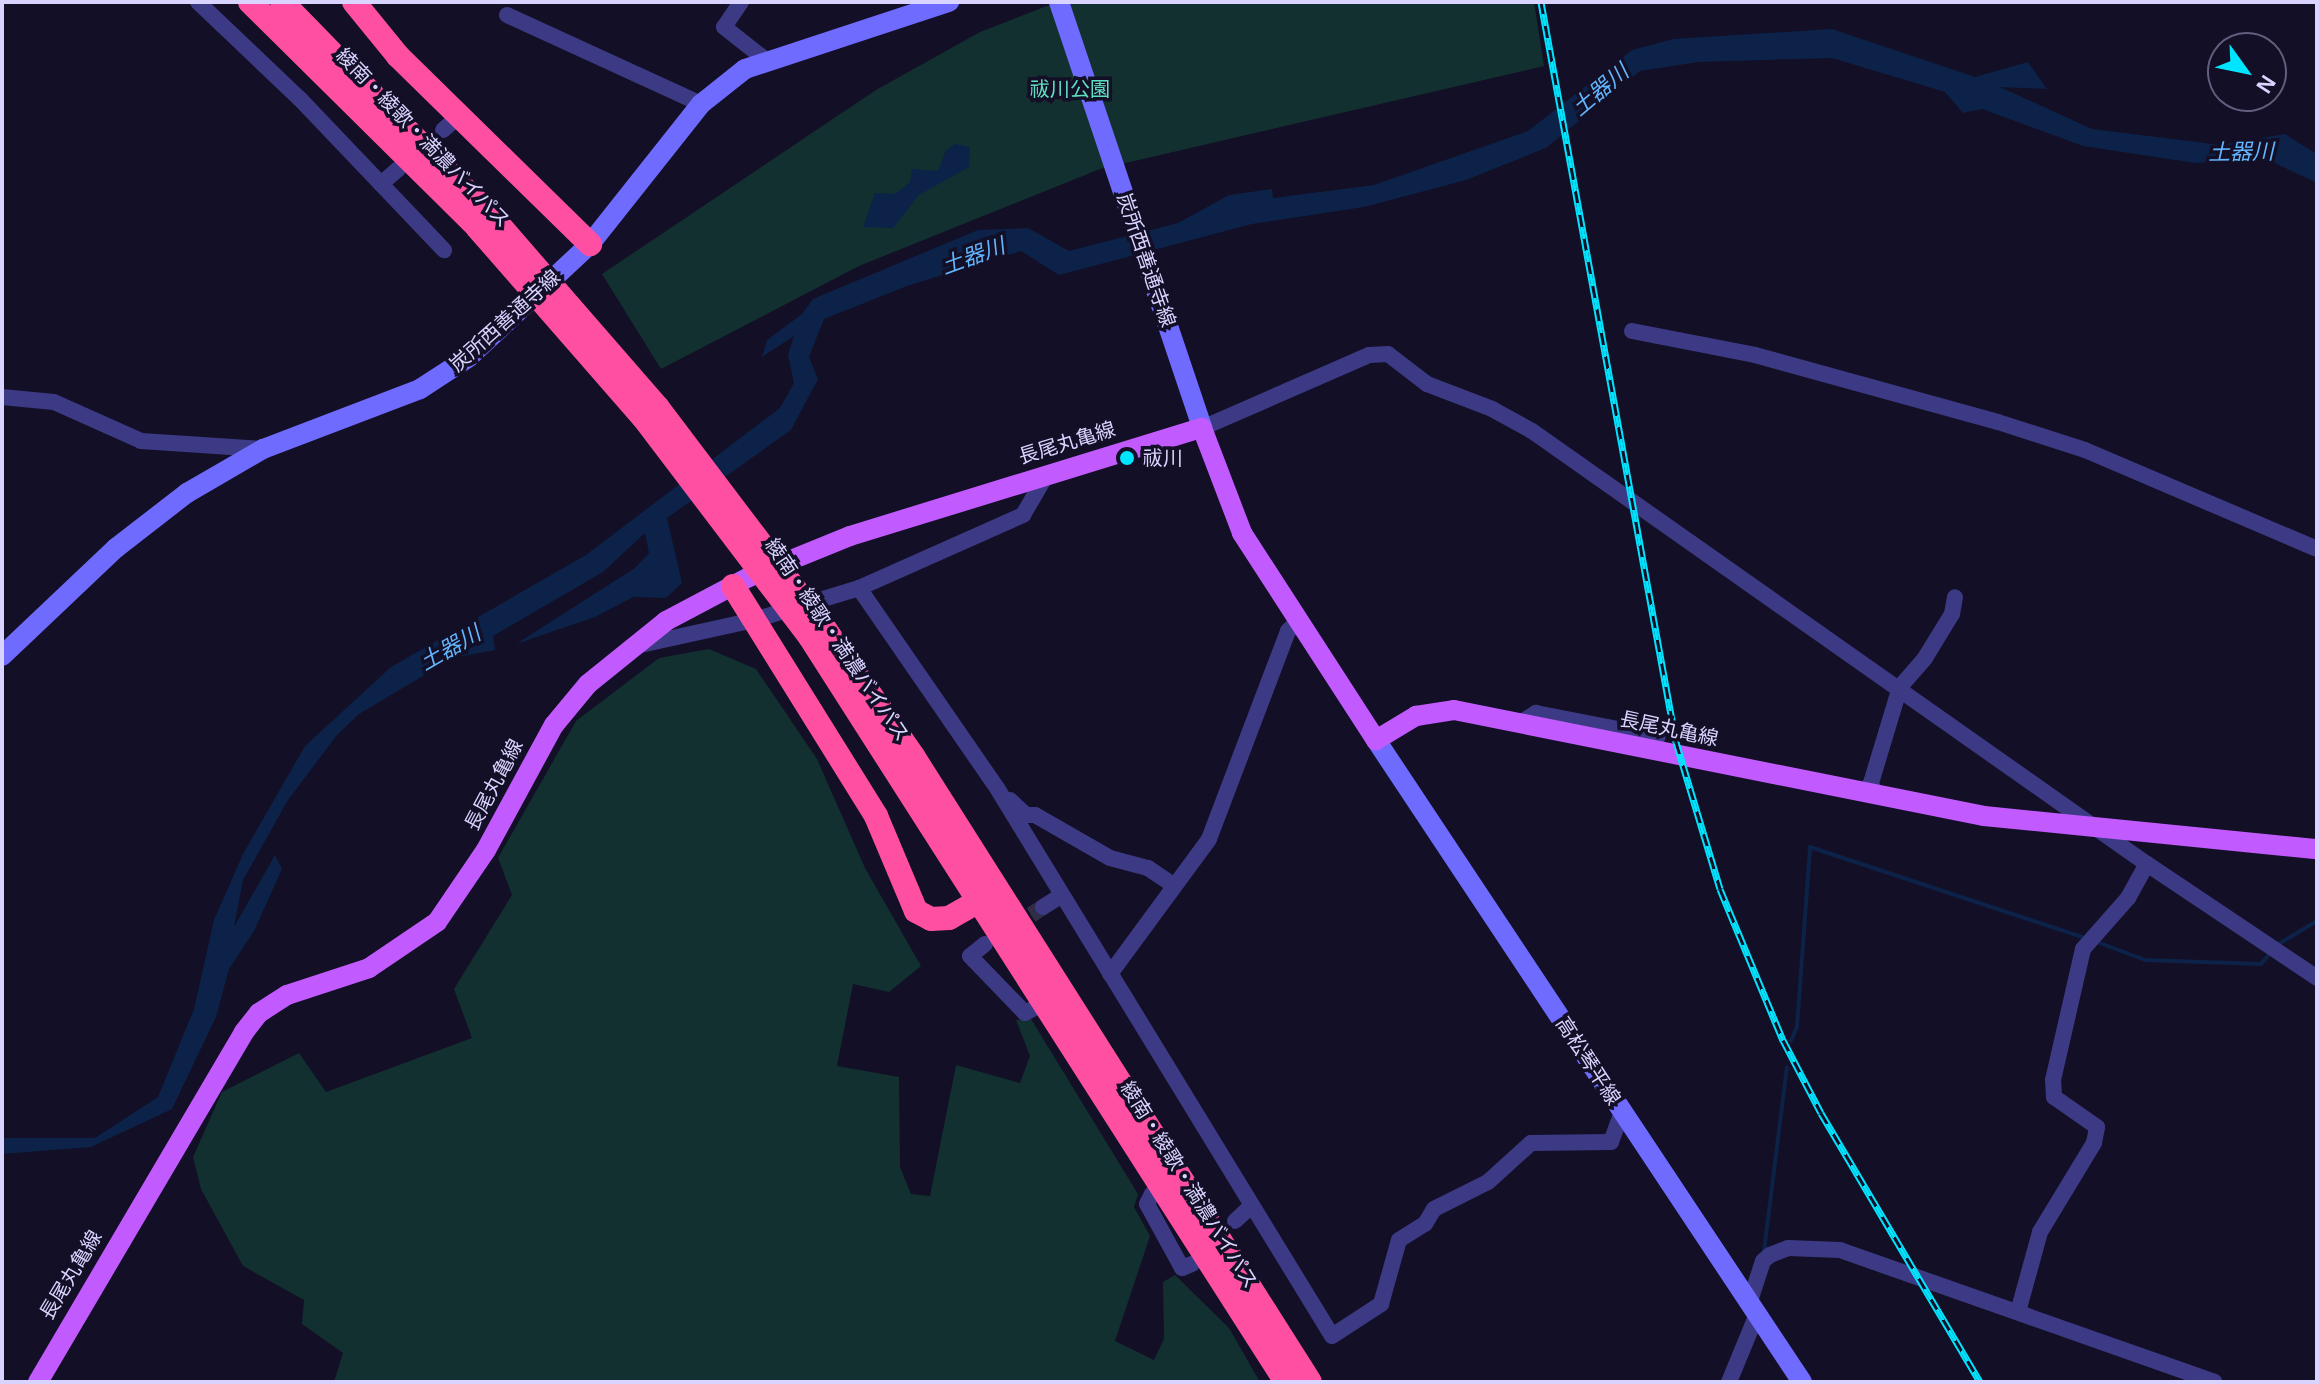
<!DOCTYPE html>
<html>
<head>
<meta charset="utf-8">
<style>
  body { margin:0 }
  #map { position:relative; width:2319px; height:1384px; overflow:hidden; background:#130f26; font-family:Helvetica,"Noto Sans JP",sans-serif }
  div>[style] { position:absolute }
  .green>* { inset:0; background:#12302f }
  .water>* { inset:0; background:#0c2248 }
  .stream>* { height:4px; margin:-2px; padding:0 2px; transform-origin:2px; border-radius:2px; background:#0c2248 }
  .street-tunnel>* { height:16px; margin-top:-8px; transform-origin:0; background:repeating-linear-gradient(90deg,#312d47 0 16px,transparent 0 24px) }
  .street>* { height:16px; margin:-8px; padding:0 8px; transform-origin:8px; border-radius:8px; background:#3d3a85 }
  .secondary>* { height:20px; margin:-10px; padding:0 10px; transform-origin:10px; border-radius:10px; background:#6f6bff }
  .primary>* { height:20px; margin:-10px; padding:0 10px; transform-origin:10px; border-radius:10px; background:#c25bff }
  .highway>* { height:24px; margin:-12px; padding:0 12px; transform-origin:12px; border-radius:12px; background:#ff4fa3 }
  .rail>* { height:7px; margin-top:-3.5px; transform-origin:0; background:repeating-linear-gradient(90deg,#130f26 0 12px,#00e5ff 0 24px); box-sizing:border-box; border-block:2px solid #00e5ff }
  .highway-bridge>* { height:24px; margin:-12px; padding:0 12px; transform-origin:12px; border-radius:12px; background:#ff4fa3 }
  .dots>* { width:22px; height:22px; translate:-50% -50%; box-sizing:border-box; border:4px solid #130f26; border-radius:50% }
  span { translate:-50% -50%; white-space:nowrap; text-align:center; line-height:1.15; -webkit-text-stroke:7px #130f26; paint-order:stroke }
  .park-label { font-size:20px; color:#5fe0c0 }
  .street-label { font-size:20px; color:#d9d4ff }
  .poi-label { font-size:20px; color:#d9d4ff }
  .left { translate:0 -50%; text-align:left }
  .water-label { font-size:22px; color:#62b6ff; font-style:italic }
  .frame { position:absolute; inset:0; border:4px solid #d9d4ff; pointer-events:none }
  .north { position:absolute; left:2207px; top:32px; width:80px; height:80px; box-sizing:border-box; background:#130f26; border:2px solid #625e7d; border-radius:50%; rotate:123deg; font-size:22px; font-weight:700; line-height:32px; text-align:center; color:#d9d4ff }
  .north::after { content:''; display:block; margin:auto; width:28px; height:36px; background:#00e5ff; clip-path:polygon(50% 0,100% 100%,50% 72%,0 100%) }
</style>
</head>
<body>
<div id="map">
  <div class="green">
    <div style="clip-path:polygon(1057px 2px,1534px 2px,1544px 66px,1100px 169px,859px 266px,661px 369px,602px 274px,876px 90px,980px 32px)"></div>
    <div style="clip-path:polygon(709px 649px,756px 669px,817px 759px,865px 868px,921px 966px,889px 992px,853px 984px,837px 1066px,899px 1077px,900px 1167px,911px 1194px,930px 1196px,956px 1065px,1020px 1083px,1030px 1056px,1016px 1020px,1031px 1019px,1138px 1194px,1134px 1207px,1150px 1236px,1115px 1341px,1154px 1360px,1164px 1339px,1163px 1282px,1175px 1275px,1229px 1328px,1260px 1382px,334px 1382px,343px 1353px,302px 1324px,304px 1300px,243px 1266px,201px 1189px,193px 1157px,222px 1092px,299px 1053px,326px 1092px,472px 1038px,454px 989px,512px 895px,498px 858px,576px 721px,659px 658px)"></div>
  </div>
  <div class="water">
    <div style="clip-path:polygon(1832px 29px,1975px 77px,2028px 62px,2047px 89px,2000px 87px,2092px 129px,2221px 145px,2285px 134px,2317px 154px,2317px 183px,2266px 159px,2195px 163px,2083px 146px,1982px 109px,1963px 113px,1945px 92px,1832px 58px,1699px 62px,1640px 71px,1546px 148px,1466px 180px,1364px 207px,1252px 224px,1059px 275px,1021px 251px,907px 286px,824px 319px,809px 357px,818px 379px,791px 430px,667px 518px,682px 583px,666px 598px,633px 597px,595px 617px,516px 644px,635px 568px,649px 553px,645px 533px,603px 572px,493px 636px,495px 650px,453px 658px,359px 714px,337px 735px,288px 800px,243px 880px,234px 927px,275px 855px,282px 869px,254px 931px,229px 969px,216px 1017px,172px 1109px,91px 1147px,2px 1154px,2px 1138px,95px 1138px,158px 1097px,194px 1009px,214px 920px,243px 854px,305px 746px,391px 667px,586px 555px,780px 408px,794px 383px,788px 355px,794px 336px,762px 357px,767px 340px,802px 314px,813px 299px,978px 230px,1028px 228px,1069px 251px,1178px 223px,1229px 195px,1272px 189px,1273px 198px,1374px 185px,1528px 131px,1632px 50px,1673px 39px)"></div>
    <div style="clip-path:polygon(955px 144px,970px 147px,969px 167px,919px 195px,893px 228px,863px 227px,875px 193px,895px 194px,910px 182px,912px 169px,938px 171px,946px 150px)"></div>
  </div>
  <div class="stream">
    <div style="left:2097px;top:942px;width:51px;rotate:20.6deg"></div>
    <div style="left:2145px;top:960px;width:116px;rotate:2deg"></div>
    <div style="left:2261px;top:964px;width:16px;rotate:-50deg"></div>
    <div style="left:2277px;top:945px;width:47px;rotate:-31deg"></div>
    <div style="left:1791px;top:1041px;width:16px;rotate:-68deg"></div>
    <div style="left:1797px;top:1026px;width:179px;rotate:-85.8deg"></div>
    <div style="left:1810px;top:847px;width:287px;rotate:18.3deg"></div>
    <div style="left:1764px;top:1251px;width:185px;rotate:-82.9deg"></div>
  </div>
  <div class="street-tunnel">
    <div style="left:1011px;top:928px;width:38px;rotate:-33deg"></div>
  </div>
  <div class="street">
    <div style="left:198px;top:2px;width:141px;rotate:43.6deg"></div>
    <div style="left:300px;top:99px;width:209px;rotate:46.4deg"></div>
    <div style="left:741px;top:2px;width:30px;rotate:124deg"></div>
    <div style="left:724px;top:27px;width:55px;rotate:38.3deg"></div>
    <div style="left:507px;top:15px;width:213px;rotate:24.6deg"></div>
    <div style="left:443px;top:130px;width:21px;rotate:-41deg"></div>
    <div style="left:381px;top:184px;width:23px;rotate:-41deg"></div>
    <div style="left:1632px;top:331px;width:125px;rotate:11deg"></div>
    <div style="left:1755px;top:355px;width:252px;rotate:15.4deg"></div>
    <div style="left:1998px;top:422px;width:91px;rotate:17.8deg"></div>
    <div style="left:2085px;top:450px;width:252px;rotate:23.1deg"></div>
    <div style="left:2px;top:397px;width:52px;rotate:5.5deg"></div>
    <div style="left:54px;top:402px;width:95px;rotate:24.1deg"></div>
    <div style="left:141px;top:441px;width:122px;rotate:3.8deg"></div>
    <div style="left:1202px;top:428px;width:182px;rotate:-23.6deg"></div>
    <div style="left:1369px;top:355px;width:19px;rotate:-3deg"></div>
    <div style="left:1388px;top:354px;width:49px;rotate:37.6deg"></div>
    <div style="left:1427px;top:384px;width:70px;rotate:21deg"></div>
    <div style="left:1492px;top:409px;width:46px;rotate:28.8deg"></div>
    <div style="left:1532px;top:431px;width:752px;rotate:35.15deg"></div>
    <div style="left:2147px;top:864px;width:205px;rotate:33.8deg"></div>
    <div style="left:859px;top:588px;width:243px;rotate:55.4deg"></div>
    <div style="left:997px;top:788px;width:642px;rotate:58.56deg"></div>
    <div style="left:1332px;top:1336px;width:59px;rotate:-33.1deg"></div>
    <div style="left:1381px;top:1304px;width:66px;rotate:-74.3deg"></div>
    <div style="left:1399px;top:1240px;width:31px;rotate:-32deg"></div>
    <div style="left:1425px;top:1224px;width:17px;rotate:-59deg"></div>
    <div style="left:1434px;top:1209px;width:60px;rotate:-26.6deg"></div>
    <div style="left:1488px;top:1182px;width:58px;rotate:-42.2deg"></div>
    <div style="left:1531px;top:1143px;width:80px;rotate:-0.7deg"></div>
    <div style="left:1611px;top:1142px;width:32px;rotate:-70deg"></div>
    <div style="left:636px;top:646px;width:121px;rotate:-12.4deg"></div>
    <div style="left:754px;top:620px;width:110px;rotate:-16.9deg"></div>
    <div style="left:859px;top:588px;width:180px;rotate:-24deg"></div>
    <div style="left:1023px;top:515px;width:48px;rotate:-59.7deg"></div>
    <div style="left:1522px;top:722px;width:17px;rotate:-33deg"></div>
    <div style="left:1536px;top:713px;width:124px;rotate:11.1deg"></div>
    <div style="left:1875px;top:796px;width:14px;rotate:-107deg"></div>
    <div style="left:1871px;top:783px;width:100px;rotate:-73.2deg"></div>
    <div style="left:1900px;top:687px;width:38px;rotate:-49deg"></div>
    <div style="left:1925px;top:658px;width:52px;rotate:-58.5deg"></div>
    <div style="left:1952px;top:614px;width:17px;rotate:-80deg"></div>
    <div style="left:1010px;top:800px;width:22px;rotate:43deg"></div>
    <div style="left:1026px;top:815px;width:9px"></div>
    <div style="left:1035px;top:815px;width:86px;rotate:29.8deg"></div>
    <div style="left:1110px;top:858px;width:39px;rotate:15deg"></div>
    <div style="left:1148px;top:868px;width:32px;rotate:34deg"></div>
    <div style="left:1043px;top:907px;width:22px;rotate:-32deg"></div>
    <div style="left:985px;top:944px;width:19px;rotate:141deg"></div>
    <div style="left:970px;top:956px;width:79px;rotate:46deg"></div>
    <div style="left:1025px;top:1013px;width:21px;rotate:-28deg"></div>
    <div style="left:1110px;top:974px;width:167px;rotate:-53.7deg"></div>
    <div style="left:1209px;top:839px;width:222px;rotate:-69.2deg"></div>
    <div style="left:1288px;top:631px;width:11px;rotate:-45deg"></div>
    <div style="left:1168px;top:1184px;width:19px;rotate:148deg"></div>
    <div style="left:1152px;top:1194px;width:11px;rotate:117deg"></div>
    <div style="left:1147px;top:1204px;width:73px;rotate:61.3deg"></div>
    <div style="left:1182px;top:1268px;width:11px;rotate:-22deg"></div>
    <div style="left:1235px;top:1221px;width:23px;rotate:-43deg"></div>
    <div style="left:1749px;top:1304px;width:45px;rotate:-72deg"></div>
    <div style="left:1763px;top:1261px;width:9px;rotate:-41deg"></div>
    <div style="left:1770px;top:1255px;width:19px;rotate:-21deg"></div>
    <div style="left:1788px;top:1248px;width:52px;rotate:2.2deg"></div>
    <div style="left:1840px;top:1250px;width:397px;rotate:19.4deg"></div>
    <div style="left:2018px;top:1312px;width:83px;rotate:-74.6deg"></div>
    <div style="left:2040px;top:1232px;width:104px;rotate:-58.8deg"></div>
    <div style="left:2094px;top:1143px;width:16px;rotate:-79deg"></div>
    <div style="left:2097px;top:1127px;width:52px;rotate:-145.1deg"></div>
    <div style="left:2054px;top:1097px;width:17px;rotate:-93deg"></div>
    <div style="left:2053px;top:1080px;width:134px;rotate:-77.1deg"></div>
    <div style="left:2083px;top:949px;width:68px;rotate:-48.6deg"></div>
    <div style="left:2128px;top:898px;width:39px;rotate:-61deg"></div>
    <div style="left:1729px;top:1382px;width:74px;rotate:-67.6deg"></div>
  </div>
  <div class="secondary">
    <div style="left:1059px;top:2px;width:449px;rotate:71.4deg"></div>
    <div style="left:2px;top:656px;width:157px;rotate:-43.5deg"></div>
    <div style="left:116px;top:548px;width:90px;rotate:-37.8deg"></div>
    <div style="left:187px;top:493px;width:88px;rotate:-30.1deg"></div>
    <div style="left:263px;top:449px;width:168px;rotate:-20.9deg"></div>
    <div style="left:420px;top:389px;width:59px;rotate:-33.1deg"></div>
    <div style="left:469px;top:357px;width:166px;rotate:-43deg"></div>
    <div style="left:590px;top:244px;width:179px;rotate:-51.6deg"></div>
    <div style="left:701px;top:104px;width:56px;rotate:-38.5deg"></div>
    <div style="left:745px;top:69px;width:215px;rotate:-18.2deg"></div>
    <div style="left:1376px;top:740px;width:770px;rotate:56.43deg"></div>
  </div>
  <div class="primary">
    <div style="left:38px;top:1382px;width:406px;rotate:-59.5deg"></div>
    <div style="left:244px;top:1032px;width:24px;rotate:-52deg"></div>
    <div style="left:259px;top:1013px;width:33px;rotate:-33deg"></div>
    <div style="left:287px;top:995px;width:86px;rotate:-18.2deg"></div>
    <div style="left:369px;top:968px;width:82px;rotate:-34.1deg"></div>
    <div style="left:437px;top:922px;width:87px;rotate:-55.8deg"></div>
    <div style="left:486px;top:850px;width:142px;rotate:-61.5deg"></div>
    <div style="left:554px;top:725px;width:53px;rotate:-50.3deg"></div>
    <div style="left:588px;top:684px;width:100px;rotate:-38.9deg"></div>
    <div style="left:666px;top:621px;width:94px;rotate:-27.9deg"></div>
    <div style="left:749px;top:577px;width:109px;rotate:-22.1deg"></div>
    <div style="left:850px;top:536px;width:368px;rotate:-17.1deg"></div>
    <div style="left:1202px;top:428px;width:112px;rotate:69.1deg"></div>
    <div style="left:1242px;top:533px;width:247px;rotate:57.1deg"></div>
    <div style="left:1376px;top:740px;width:47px;rotate:-31deg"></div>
    <div style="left:1416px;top:716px;width:38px;rotate:-9deg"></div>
    <div style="left:1454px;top:710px;width:540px;rotate:11.31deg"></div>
    <div style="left:1984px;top:816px;width:335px;rotate:5.7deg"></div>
  </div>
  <div class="highway">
    <div style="left:250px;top:2px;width:320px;rotate:44.7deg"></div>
    <div style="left:282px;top:2px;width:301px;rotate:45.7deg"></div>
    <div style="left:354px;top:2px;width:70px;rotate:50.8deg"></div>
    <div style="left:398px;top:56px;width:269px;rotate:44.4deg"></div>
    <div style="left:733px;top:586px;width:271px;rotate:58.1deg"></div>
    <div style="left:876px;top:816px;width:103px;rotate:67.2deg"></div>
    <div style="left:916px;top:911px;width:17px;rotate:28deg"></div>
    <div style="left:931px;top:919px;width:18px;rotate:-3deg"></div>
    <div style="left:949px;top:918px;width:48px;rotate:-29.7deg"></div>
    <div style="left:825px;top:629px;width:155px;rotate:55.3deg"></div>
    <div style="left:913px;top:756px;width:741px;rotate:57.62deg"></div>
    <div style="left:810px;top:637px;width:884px;rotate:57.42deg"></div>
  </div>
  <div class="rail">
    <div style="left:1541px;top:2px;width:752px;rotate:79.66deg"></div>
    <div style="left:1676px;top:742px;width:153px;rotate:73.3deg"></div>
    <div style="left:1720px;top:889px;width:164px;rotate:67.4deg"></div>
    <div style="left:1783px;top:1040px;width:82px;rotate:62.5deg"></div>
    <div style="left:1821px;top:1113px;width:312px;rotate:59.4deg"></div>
  </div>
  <div class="highway-bridge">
    <div style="left:492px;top:217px;width:253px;rotate:49deg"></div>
    <div style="left:658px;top:408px;width:277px;rotate:52.9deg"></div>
    <div style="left:477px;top:227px;width:252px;rotate:48.9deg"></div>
    <div style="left:643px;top:417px;width:276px;rotate:52.8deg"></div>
  </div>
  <div class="dots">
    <div style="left:1127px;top:458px;background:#00e5ff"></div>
  </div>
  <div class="park-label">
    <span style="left:1070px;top:89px">祓川公園</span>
  </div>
  <div class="street-label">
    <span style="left:423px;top:138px;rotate:46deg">綾南・綾歌・満濃バイパス</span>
    <span style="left:1146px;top:260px;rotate:71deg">炭所西善通寺線</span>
    <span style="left:505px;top:321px;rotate:-42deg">炭所西善通寺線</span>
    <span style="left:1067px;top:443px;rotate:-17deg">長尾丸亀線</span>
    <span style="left:837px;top:640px;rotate:56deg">綾南・綾歌・満濃バイパス</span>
    <span style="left:1669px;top:729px;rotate:12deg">長尾丸亀線</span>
    <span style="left:494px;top:785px;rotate:-62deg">長尾丸亀線</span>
    <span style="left:1588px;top:1061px;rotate:57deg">高松琴平線</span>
    <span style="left:1189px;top:1185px;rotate:58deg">綾南・綾歌・満濃バイパス</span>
    <span style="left:71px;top:1275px;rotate:-59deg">長尾丸亀線</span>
  </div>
  <div class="poi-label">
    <span class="left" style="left:1143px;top:458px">祓川</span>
  </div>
  <div class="water-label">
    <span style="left:1600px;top:90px;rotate:-40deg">土器川</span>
    <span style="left:2241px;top:152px;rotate:-1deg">土器川</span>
    <span style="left:973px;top:256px;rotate:-20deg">土器川</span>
    <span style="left:450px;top:648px;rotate:-30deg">土器川</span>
  </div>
  <div class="frame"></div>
  <div class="north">N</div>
</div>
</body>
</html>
